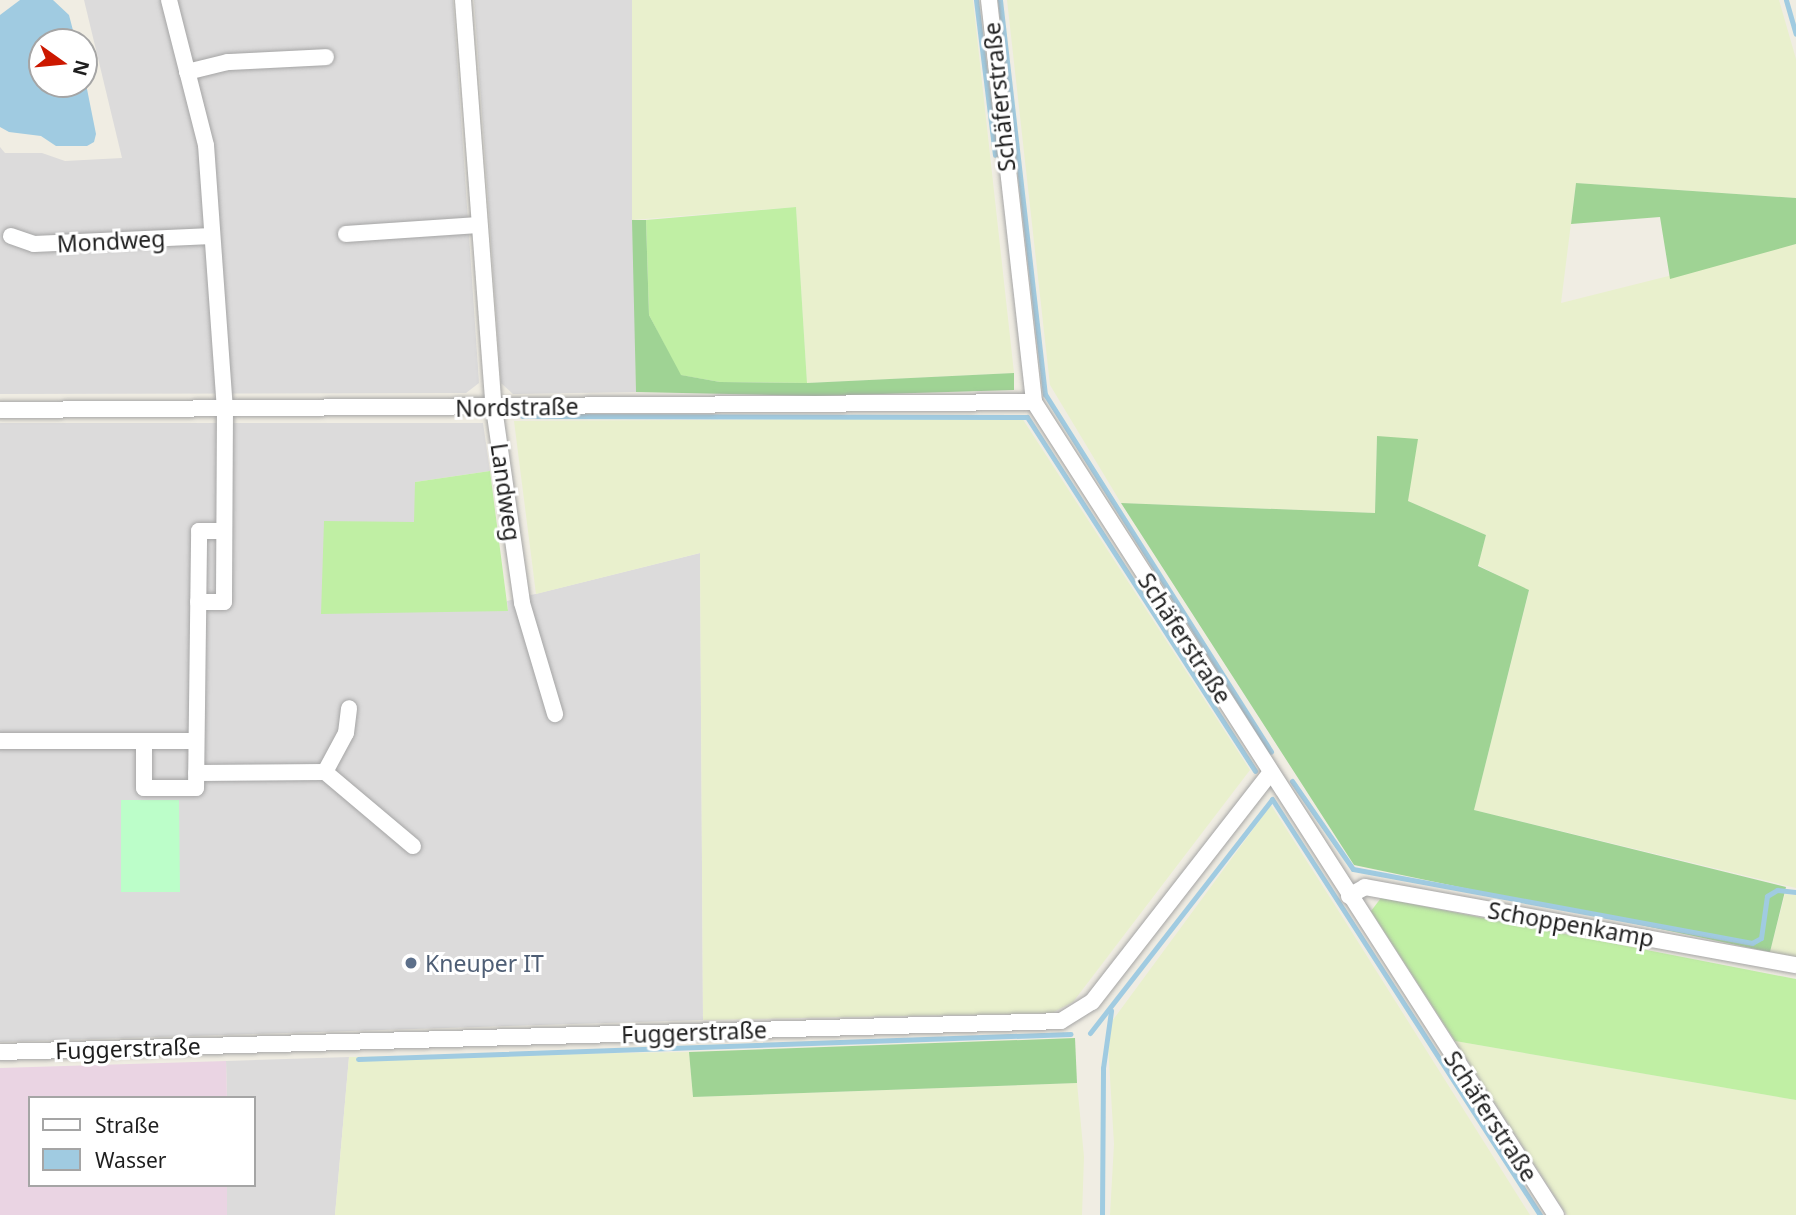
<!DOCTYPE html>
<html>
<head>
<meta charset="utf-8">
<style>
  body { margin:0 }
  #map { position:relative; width:1796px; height:1215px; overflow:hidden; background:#f0ede3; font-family:"Noto Sans",sans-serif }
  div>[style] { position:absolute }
  .residential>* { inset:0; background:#dcdbdb }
  .industrial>* { inset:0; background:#ead4e3 }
  .farmland>* { inset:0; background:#e9f0cd }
  .grass>* { inset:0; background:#c0efa4 }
  .forest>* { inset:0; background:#9fd394 }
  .park>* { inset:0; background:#bcfec9 }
  .water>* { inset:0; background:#a0cbe1 }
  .stream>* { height:5px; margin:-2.5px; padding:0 2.5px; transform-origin:2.5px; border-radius:2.5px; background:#a0cbe1 }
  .roads { filter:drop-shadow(0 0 2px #a5a5a5) drop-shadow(0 0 2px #a5a5a5) }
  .street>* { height:16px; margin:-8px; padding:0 8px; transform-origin:8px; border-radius:8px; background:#fff }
  .dots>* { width:19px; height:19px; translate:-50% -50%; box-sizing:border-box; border:4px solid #fff; border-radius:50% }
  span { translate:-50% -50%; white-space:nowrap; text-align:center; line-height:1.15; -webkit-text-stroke:6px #fff; paint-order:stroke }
  .street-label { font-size:23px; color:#1e1e1e }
  .service-label { font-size:23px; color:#4e5e75 }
  .left { translate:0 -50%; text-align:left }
  .legend { position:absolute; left:28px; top:1096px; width:228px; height:91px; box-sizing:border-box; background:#fff; border:2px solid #a5a5a5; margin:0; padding:9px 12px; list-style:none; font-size:21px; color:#1e1e1e }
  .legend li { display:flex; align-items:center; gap:14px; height:35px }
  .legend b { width:35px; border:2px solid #a5a5a5 }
  .north { position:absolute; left:28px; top:28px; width:70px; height:70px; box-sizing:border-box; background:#fff; border:2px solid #a5a5a5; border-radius:50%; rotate:105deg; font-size:19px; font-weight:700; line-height:28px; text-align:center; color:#1e1e1e }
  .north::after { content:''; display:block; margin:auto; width:24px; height:32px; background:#cc1800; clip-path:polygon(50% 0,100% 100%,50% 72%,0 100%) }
</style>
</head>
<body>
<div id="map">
  <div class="residential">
    <div style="clip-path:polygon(84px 0,453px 0,479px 383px,466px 393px,0 394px,0 147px,5px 153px,42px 153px,65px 161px,122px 158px)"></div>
    <div style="clip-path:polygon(474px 0,632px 0,636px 392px,513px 394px,501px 383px)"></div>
    <div style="clip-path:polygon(0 423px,483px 423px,490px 471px,415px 482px,508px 610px,507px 601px,700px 553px,703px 1020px,0 1042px)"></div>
    <div style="clip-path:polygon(349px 1057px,335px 1215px,227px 1215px,227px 1185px,254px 1185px,254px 1098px,227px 1098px,226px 1061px)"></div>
  </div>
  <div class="industrial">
    <div style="clip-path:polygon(226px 1061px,227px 1098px,30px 1098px,30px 1185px,227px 1185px,227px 1215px,0 1215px,0 1068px)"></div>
  </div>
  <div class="farmland">
    <div style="clip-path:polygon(632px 0,973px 0,1014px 373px,807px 383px,796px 207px,632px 220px)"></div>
    <div style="clip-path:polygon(1007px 0,1779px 0,1796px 59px,1796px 198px,1576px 183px,1561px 303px,1796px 244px,1796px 888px,1474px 810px,1529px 591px,1478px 565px,1486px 535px,1408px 501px,1377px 436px,1375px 513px,1121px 503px,1050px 385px)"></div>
    <div style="clip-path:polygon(1022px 418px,1250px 770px,1073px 1002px,1052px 1013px,703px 1020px,700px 553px,536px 594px,514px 421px)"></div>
    <div style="clip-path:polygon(1271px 805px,1343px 918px,1530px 1215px,1110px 1215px,1114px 1144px,1107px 1028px)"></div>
    <div style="clip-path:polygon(1785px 894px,1796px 895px,1796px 957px,1770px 952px)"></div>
    <div style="clip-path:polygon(1455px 1041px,1796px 1100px,1796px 1215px,1567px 1215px)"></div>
    <div style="clip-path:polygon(689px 1052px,693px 1097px,1077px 1083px,1084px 1157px,1082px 1215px,335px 1215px,349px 1057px)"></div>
  </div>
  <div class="grass">
    <div style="clip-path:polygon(796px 207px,807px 383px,720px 382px,680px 375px,649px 315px,646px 220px)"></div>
    <div style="clip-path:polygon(490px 471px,508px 611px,321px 614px,324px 521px,414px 522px,415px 482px)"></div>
    <div style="clip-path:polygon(1381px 898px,1796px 979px,1796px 1100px,1455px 1041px,1371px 911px)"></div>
  </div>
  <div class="forest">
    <div style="clip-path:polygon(1576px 183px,1796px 198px,1796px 244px,1670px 279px,1660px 217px,1571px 224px)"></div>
    <div style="clip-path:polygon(632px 220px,646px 220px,649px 315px,681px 375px,720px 382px,807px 383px,1014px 373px,1014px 390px,815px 396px,636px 392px)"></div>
    <div style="clip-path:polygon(1377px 436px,1418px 439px,1408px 501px,1486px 535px,1478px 566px,1529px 590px,1474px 810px,1786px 887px,1770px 952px,1354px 865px,1121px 503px,1375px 513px)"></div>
    <div style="clip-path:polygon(1075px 1038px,1077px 1083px,693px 1097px,689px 1052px)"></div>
  </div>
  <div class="park">
    <div style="clip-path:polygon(121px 800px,179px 800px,180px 892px,121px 892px)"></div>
  </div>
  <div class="water">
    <div style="clip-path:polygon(20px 0,53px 0,69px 15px,76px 42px,42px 42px,42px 84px,84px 84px,84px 74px,96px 134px,94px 142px,87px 146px,56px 146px,41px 136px,9px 132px,0 127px,0 15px)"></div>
  </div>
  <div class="stream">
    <div style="left:976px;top:0;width:156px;rotate:83deg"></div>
    <div style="left:1000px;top:0;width:397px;rotate:83.5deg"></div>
    <div style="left:1045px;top:394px;width:423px;rotate:57.7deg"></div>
    <div style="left:1786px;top:0;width:35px;rotate:74deg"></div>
    <div style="left:522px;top:416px;width:505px;rotate:0.11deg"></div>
    <div style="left:1027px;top:417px;width:421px;rotate:57.2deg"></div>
    <div style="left:1292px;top:781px;width:107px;rotate:55.3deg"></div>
    <div style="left:1353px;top:869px;width:406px;rotate:10.5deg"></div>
    <div style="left:1752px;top:943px;width:10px;rotate:-29deg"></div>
    <div style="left:1761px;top:938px;width:42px;rotate:-81.9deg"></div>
    <div style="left:1767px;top:896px;width:12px;rotate:-31deg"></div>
    <div style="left:1777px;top:890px;width:19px;rotate:6deg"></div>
    <div style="left:1090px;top:1033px;width:296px;rotate:-52.1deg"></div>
    <div style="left:1272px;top:799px;width:495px;rotate:57.2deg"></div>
    <div style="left:358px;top:1059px;width:713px;rotate:-2.01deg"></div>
    <div style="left:1102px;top:1215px;width:147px;rotate:-89.6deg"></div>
    <div style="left:1103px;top:1068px;width:58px;rotate:-82deg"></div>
  </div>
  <div class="roads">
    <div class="street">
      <div style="left:169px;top:0;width:150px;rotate:75.7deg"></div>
      <div style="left:206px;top:145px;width:264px;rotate:85.9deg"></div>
      <div style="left:225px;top:408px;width:194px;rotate:90.3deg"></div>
      <div style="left:224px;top:602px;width:26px;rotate:180deg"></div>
      <div style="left:463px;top:0;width:409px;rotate:85.7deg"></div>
      <div style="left:494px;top:408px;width:197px;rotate:81.8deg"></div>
      <div style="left:522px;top:603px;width:116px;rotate:73.4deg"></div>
      <div style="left:989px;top:0;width:405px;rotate:83.6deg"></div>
      <div style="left:1034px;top:402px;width:966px;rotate:57.3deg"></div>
      <div style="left:187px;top:72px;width:42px;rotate:-13.7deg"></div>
      <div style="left:228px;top:62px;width:98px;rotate:-2.9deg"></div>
      <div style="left:346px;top:234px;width:132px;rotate:-3.9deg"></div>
      <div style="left:11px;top:236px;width:24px;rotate:19deg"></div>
      <div style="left:34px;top:244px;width:178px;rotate:-2.6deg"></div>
      <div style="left:0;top:410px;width:1034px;rotate:-0.44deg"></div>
      <div style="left:0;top:741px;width:196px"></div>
      <div style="left:144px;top:741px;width:47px;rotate:90deg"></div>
      <div style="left:144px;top:788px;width:52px"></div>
      <div style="left:196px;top:788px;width:257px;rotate:-89.3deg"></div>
      <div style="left:199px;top:531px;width:25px"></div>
      <div style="left:325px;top:772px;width:115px;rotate:40.1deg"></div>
      <div style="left:196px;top:773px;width:129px;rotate:-0.4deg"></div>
      <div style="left:325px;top:772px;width:44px;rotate:-61.7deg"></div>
      <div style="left:346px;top:733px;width:25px;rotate:-83deg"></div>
      <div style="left:1349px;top:896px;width:18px;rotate:-29deg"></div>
      <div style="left:1365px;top:887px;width:438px;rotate:10.3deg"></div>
      <div style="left:0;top:1052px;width:1061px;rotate:-1.67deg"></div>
      <div style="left:1061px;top:1021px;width:36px;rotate:-32deg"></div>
      <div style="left:1092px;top:1002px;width:291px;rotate:-52.1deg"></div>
    </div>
  </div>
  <div class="dots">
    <div style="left:411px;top:963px;background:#5c6f8a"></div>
  </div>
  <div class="street-label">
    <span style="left:999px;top:97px;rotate:-96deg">Schäferstraße</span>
    <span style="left:111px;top:241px;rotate:-3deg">Mondweg</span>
    <span style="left:517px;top:407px;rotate:-1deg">Nordstraße</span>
    <span style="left:506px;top:492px;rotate:82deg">Landweg</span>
    <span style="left:1185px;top:638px;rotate:57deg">Schäferstraße</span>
    <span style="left:1571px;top:924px;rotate:10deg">Schoppenkamp</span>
    <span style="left:694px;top:1032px;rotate:-2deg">Fuggerstraße</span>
    <span style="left:128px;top:1048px;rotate:-2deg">Fuggerstraße</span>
    <span style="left:1491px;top:1116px;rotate:57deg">Schäferstraße</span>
  </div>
  <div class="service-label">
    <span class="left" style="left:425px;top:963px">Kneuper IT</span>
  </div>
  <ul class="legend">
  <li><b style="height:9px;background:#fff"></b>Straße</li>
  <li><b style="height:19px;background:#a0cbe1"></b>Wasser</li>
  </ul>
  <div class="north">N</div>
</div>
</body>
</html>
